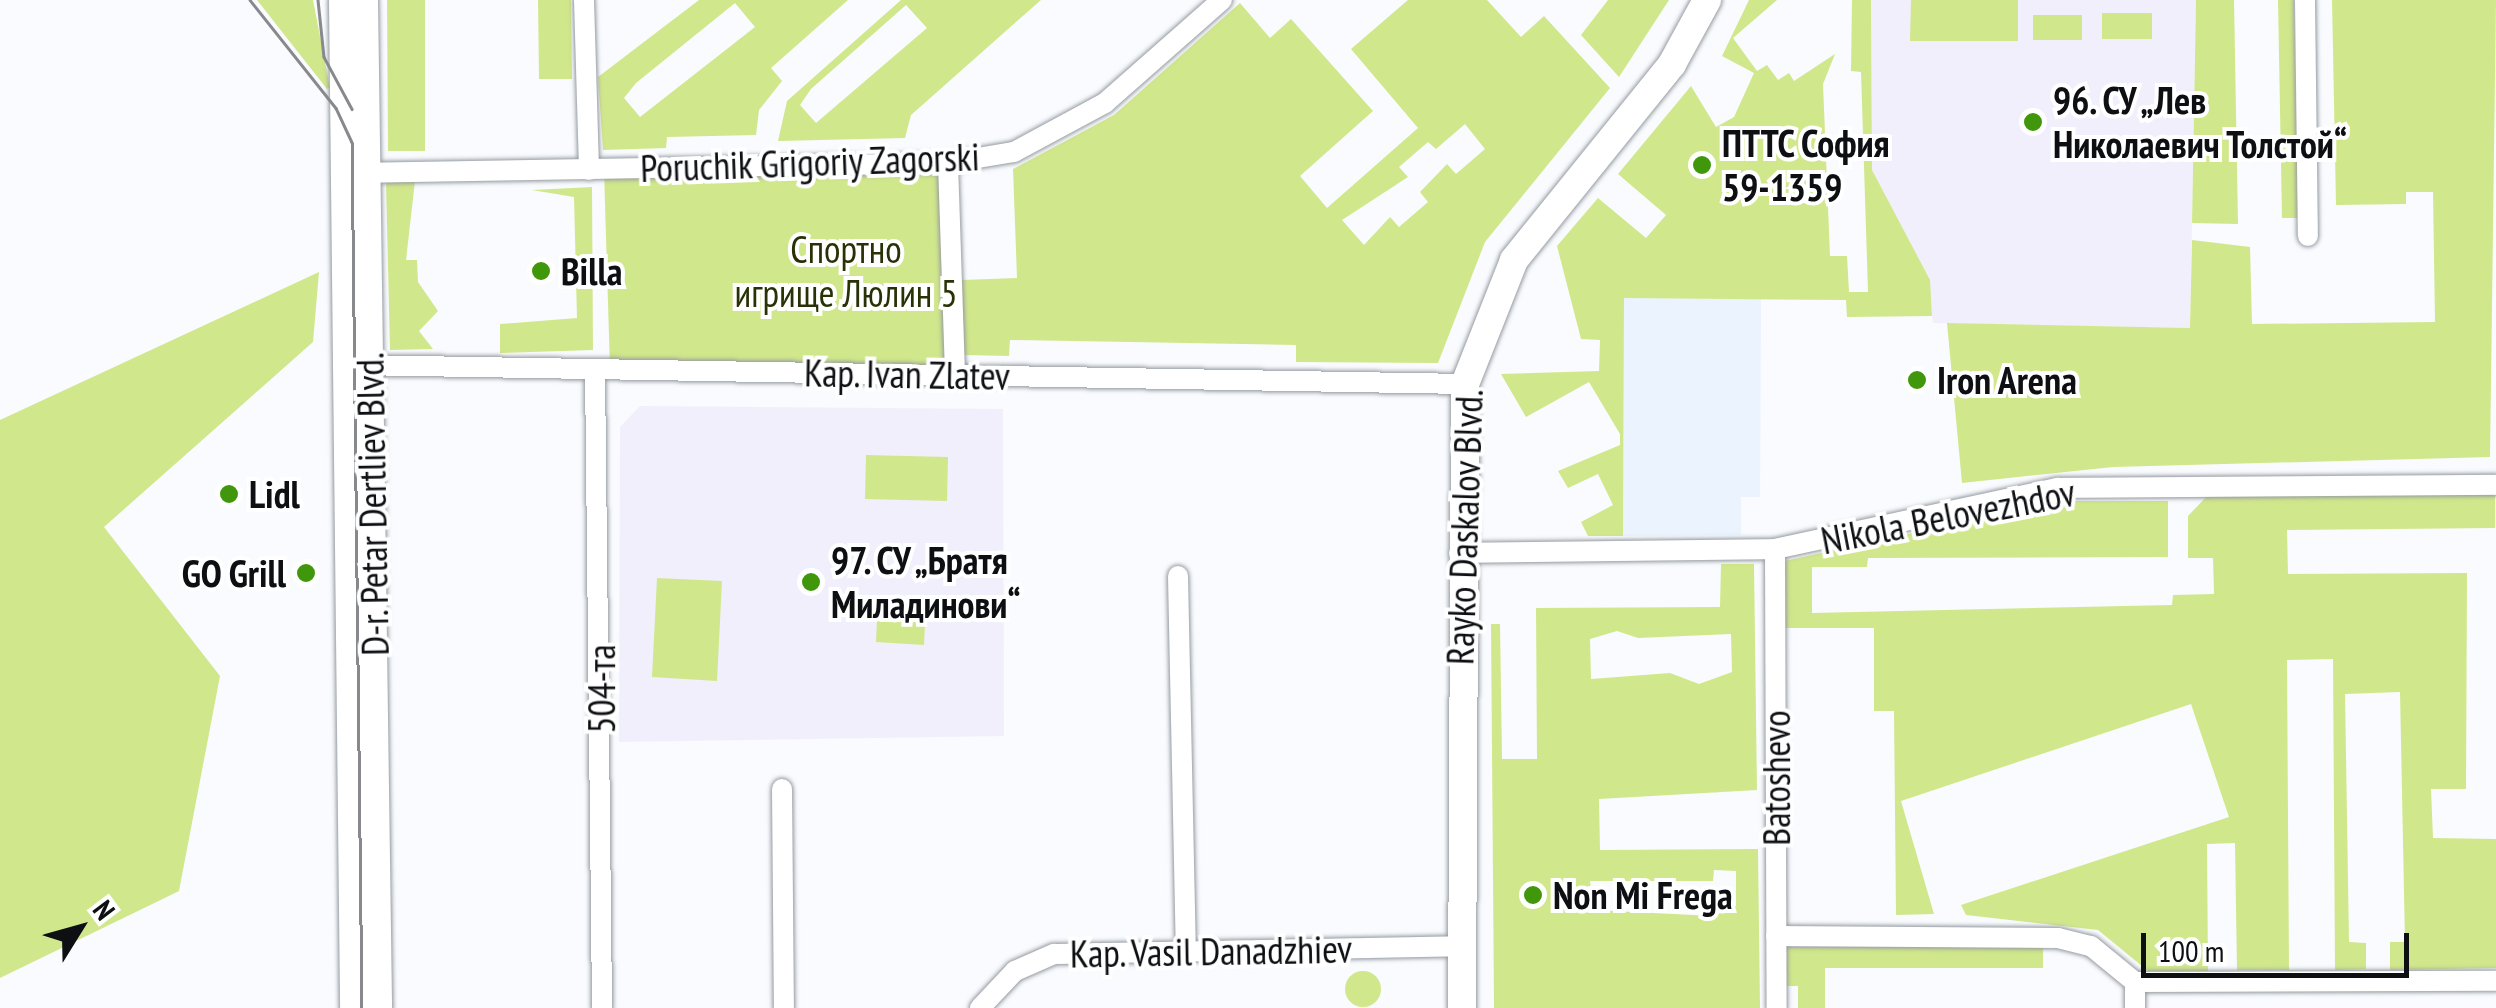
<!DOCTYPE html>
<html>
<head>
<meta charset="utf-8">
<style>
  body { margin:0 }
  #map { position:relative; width:2496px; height:1008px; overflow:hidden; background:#f9fbfe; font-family:"PT Sans Narrow",sans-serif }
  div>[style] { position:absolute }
  .built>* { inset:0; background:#eaf3fe }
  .education>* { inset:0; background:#f1effc }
  .green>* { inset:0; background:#d1e78b }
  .round { border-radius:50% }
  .roads { filter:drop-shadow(0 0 2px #959ba1) drop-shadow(0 0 2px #959ba1) }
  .street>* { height:20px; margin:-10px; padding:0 10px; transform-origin:10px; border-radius:10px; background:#fff }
  .secondary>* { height:28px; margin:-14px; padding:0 14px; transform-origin:14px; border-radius:14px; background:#fff }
  .tram>* { height:2.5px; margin:-1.25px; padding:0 1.25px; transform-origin:1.25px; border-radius:1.25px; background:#87898c }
  .dots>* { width:28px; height:28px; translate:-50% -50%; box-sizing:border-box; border:5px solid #fff; border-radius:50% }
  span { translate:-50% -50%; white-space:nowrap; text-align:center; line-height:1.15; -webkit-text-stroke:8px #fff; paint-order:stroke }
  .poi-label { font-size:38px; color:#0d0f12; font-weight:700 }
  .left { translate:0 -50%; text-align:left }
  .right { translate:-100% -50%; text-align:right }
  .street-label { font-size:38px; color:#0d0f12 }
  .park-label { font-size:38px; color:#293206 }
  .north { position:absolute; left:30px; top:878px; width:100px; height:100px; -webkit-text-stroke:8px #fff; paint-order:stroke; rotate:53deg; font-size:28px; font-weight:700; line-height:40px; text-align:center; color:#0d0f12 }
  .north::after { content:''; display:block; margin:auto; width:35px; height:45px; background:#0d0f12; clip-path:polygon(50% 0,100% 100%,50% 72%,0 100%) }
  .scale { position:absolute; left:2141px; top:933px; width:268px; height:45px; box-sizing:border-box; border:5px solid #0d0f12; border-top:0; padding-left:12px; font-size:30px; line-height:35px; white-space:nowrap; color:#0d0f12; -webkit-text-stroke:8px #fff; paint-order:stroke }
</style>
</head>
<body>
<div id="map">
  <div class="built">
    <div style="clip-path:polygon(1624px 298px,1761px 299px,1760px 497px,1741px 497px,1741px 535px,1623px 536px)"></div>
  </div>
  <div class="education">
    <div style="clip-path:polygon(1871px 0,2196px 0,2190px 328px,1933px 323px,1929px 280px,1872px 170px)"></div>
    <div style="clip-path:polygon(640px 406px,1003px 409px,1004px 736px,619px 742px,620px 427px)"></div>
  </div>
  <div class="green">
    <div style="clip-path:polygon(257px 0,313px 0,330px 88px,327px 89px)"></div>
    <div style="clip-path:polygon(387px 0,425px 0,425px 151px,388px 151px)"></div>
    <div style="clip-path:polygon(538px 0,571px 0,572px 79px,539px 79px)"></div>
    <div style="clip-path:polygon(evenodd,699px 0,848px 0,771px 68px,782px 81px,759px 110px,756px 135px,667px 137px,666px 148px,603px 150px,598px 77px,699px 0,735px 3px,755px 27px,640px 117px,624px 98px,636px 83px,735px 3px)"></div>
    <div style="clip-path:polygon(evenodd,901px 0,1041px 0,911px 115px,905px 138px,778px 141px,787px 101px,901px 0,906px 5px,927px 28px,816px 123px,800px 105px,811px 89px,906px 5px)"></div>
    <div style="clip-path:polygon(evenodd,1408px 0,1487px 0,1521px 37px,1544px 16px,1610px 88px,1485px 242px,1438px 363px,1296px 362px,1296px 345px,1010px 340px,1009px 356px,964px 355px,962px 280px,1017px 278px,1013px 169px,1114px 115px,1240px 3px,1270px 38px,1291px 19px,1373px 111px,1300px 176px,1327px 208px,1418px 128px,1351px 49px,1408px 0,1465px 124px,1485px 149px,1456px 174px,1447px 164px,1420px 192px,1428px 202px,1399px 227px,1390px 217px,1364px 245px,1342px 220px,1408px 177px,1399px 167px,1428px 142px,1436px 149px,1465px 124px)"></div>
    <div style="clip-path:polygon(1608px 0,1669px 0,1619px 77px,1581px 35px)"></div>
    <div style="clip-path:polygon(1749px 0,1777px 0,1733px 38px,1757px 71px,1767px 65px,1778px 80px,1789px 73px,1794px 81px,1835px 54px,1823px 84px,1830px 256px,1847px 256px,1849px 292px,1868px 292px,1861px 72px,1851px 71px,1852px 0,1871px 0,1872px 170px,1930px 280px,1932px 316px,1847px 317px,1846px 300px,1624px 298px,1623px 536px,1588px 536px,1581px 522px,1613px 505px,1598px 474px,1568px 488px,1558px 471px,1620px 445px,1620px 434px,1589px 382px,1526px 417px,1501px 374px,1599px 371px,1600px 340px,1581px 339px,1557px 246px,1598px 198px,1646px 238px,1666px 215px,1618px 174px,1691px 86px,1716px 127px,1734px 117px,1754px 73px,1722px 56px)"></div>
    <div style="clip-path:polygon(1911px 0,2018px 0,2018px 41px,1910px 41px)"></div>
    <div style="clip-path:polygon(2196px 0,2234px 0,2238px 224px,2192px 223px)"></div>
    <div style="clip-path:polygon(2278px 0,2294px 0,2298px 218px,2282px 218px)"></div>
    <div style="clip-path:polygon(2332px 0,2496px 0,2490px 457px,2113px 467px,1962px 483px,1947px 323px,2190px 328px,2192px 240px,2250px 247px,2252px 324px,2435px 322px,2433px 192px,2406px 192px,2406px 204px,2336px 205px)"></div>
    <div style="clip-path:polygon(2102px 13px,2152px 13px,2152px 39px,2102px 39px)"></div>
    <div style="clip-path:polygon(2033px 15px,2082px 15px,2082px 40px,2033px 40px)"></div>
    <div style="clip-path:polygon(948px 163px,955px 375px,610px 369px,604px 170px)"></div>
    <div style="clip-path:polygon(415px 181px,406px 260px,417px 260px,418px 282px,438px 311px,419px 331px,433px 349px,390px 350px,386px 182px)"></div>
    <div style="clip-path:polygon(592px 187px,593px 350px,500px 353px,500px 324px,577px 318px,574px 197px,532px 190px)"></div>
    <div style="clip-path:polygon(319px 272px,313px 342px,104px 527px,220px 676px,179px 891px,0 978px,0 420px)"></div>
    <div style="clip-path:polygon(866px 455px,948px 457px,947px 501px,865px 499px)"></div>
    <div style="clip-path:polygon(2495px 494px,2495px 528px,2287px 530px,2288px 574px,2467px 573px,2466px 789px,2431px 789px,2433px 838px,2496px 839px,2496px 968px,2390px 970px,2390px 942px,2405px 942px,2400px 692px,2345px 694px,2349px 942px,2366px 943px,2366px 969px,2335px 970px,2333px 659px,2287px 660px,2289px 970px,2237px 970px,2235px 843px,2207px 844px,2208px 971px,2148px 971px,2098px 930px,1966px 915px,1961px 905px,2229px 817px,2191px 704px,1901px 801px,1934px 914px,1896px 915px,1894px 711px,1874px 711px,1874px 628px,1781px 628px,1780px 562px,2061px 501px,2168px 501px,2168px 557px,1868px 558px,1867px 567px,1812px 567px,1812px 613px,2172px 605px,2173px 595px,2214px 594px,2213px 558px,2188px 558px,2188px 516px,2208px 495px)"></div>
    <div style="clip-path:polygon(evenodd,1721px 564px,1754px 564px,1757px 790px,1599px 799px,1600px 850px,1758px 849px,1760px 1008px,1494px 1008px,1491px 624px,1500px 624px,1502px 759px,1537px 759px,1536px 608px,1720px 607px,1721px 564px,1617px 631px,1638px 638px,1731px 634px,1732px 672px,1699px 684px,1670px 673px,1591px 679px,1590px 639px,1617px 631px,1721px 564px,1714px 870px,1736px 871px,1736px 906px,1713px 916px,1593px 910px,1590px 881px,1713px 881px,1714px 870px)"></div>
    <div style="clip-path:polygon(657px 578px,722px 581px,717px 681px,652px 677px)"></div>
    <div style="clip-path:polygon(877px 620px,925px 622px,924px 645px,876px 642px)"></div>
    <div style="clip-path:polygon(1781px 947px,2043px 947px,2043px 968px,1825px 968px,1825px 1008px,1928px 1008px,1798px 1008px,1798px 986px,1782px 986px)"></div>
    <div class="round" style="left:1345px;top:971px;width:36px;height:36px"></div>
  </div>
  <div class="roads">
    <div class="street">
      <div style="left:584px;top:0;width:170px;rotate:88.3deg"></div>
      <div style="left:2305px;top:0;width:236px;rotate:89.3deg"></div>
      <div style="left:948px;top:163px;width:212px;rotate:88.1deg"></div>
      <div style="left:354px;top:173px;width:594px;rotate:-0.96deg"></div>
      <div style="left:948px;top:163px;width:67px;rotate:-9.5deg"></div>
      <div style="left:1014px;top:152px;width:103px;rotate:-28.3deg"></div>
      <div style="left:1105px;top:103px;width:156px;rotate:-41.4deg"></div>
      <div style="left:356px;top:365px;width:1109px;rotate:0.98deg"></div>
      <div style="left:595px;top:369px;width:639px;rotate:89.37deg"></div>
      <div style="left:1775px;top:549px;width:459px;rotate:89.8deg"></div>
      <div style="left:1459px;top:553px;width:316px;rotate:-0.7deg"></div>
      <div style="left:1775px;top:549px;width:289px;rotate:-12.2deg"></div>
      <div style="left:2057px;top:488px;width:439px;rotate:-0.4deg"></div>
      <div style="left:1178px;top:576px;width:374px;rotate:88.8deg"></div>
      <div style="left:782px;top:789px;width:219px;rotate:89.5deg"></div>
      <div style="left:1776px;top:936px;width:282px;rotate:0.4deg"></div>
      <div style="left:2058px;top:938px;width:34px;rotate:14deg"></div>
      <div style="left:2091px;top:946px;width:57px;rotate:39.3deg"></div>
      <div style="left:2135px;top:982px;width:361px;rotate:-0.2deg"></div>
      <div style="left:2135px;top:982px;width:26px;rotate:90deg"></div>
      <div style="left:980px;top:1008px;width:51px;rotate:-46.6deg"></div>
      <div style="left:1015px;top:971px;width:43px;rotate:-23.6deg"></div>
      <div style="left:1054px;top:954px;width:408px;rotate:-1.1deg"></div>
    </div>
    <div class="secondary">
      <div style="left:343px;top:0;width:1008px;rotate:89.37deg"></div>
      <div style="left:364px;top:0;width:1008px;rotate:89.2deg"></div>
      <div style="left:1462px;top:1008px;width:624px;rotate:-89.72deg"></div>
      <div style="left:1465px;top:384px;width:133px;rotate:-68.4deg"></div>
      <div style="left:1514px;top:260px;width:252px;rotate:-51.1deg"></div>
      <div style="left:1672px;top:64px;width:73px;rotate:-61.3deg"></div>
    </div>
  </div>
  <div class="tram">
    <div style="left:250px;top:0;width:138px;rotate:51.5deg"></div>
    <div style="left:336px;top:108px;width:38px;rotate:65deg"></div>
    <div style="left:352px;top:142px;width:866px;rotate:89.34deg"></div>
    <div style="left:318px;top:0;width:57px;rotate:84deg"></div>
    <div style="left:324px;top:57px;width:59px;rotate:61.7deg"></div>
  </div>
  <div class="dots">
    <div style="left:2033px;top:122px;background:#40970c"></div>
    <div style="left:1702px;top:165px;background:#40970c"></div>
    <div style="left:541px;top:271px;background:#40970c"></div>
    <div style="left:1917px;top:380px;background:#40970c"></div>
    <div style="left:229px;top:494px;background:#40970c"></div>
    <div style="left:306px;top:573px;background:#40970c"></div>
    <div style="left:811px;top:582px;background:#40970c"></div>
    <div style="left:1533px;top:895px;background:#40970c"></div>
  </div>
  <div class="poi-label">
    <span class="left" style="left:2053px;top:122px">96. СУ „Лев<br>Николаевич Толстой“</span>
    <span class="left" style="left:1722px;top:165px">ПТТС София<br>59-1359</span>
    <span class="left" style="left:561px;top:271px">Billa</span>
    <span class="left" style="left:1937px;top:380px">Iron Arena</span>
    <span class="left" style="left:249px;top:494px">Lidl</span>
    <span class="left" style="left:831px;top:582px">97. СУ „Братя<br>Миладинови“</span>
    <span class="right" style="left:286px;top:573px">GO Grill</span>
    <span class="left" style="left:1553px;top:895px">Non Mi Frega</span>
  </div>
  <div class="street-label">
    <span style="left:810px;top:162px;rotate:-2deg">Poruchik Grigoriy Zagorski</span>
    <span style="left:907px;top:374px;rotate:1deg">Kap. Ivan Zlatev</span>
    <span style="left:372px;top:504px;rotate:-91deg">D-r. Petar Dertliev Blvd.</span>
    <span style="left:1948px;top:516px;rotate:-11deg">Nikola Belovezhdov</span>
    <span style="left:1464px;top:527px;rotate:-88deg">Rayko Daskalov Blvd.</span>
    <span style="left:601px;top:689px;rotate:-90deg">504-та</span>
    <span style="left:1776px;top:778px;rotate:-90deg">Batoshevo</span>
    <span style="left:1211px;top:951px;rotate:-1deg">Kap. Vasil Danadzhiev</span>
  </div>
  <div class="park-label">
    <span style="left:846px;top:271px">Спортно<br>игрище Люлин 5</span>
  </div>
  <div class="north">N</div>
  <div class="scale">100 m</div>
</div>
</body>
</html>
